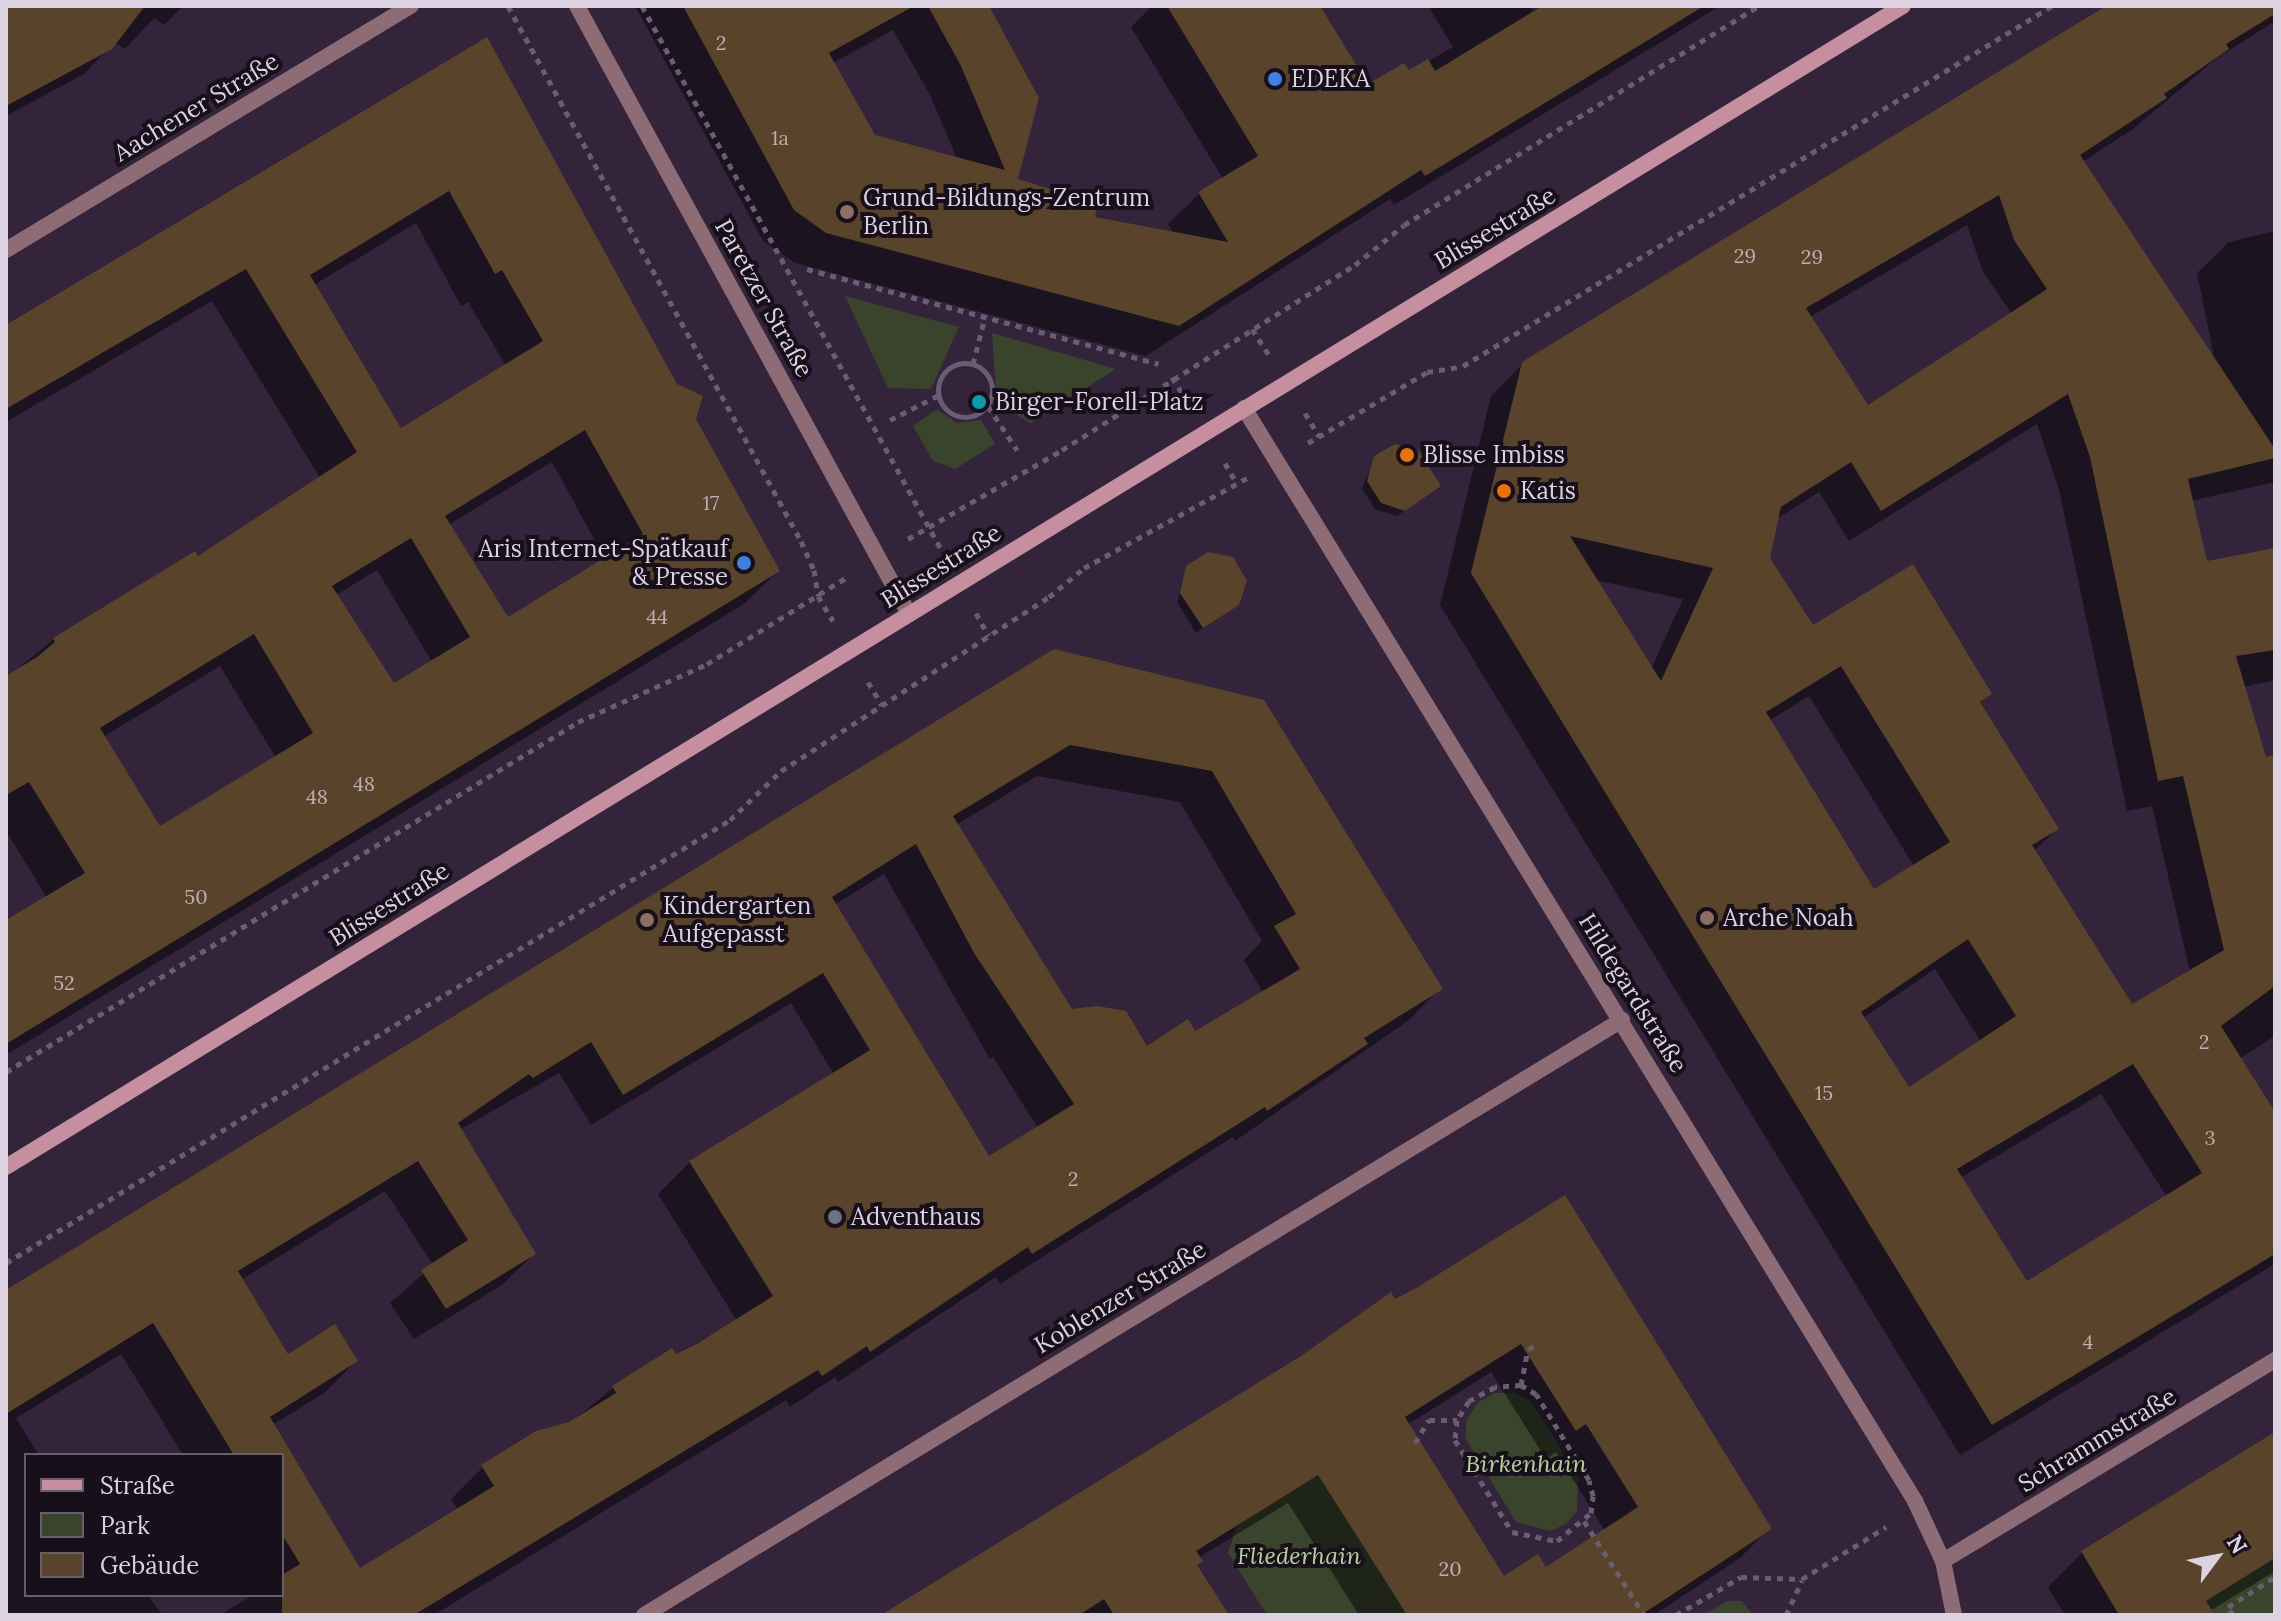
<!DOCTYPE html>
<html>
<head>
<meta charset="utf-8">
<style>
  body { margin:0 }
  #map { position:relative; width:2281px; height:1621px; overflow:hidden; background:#33243c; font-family:Lora,serif }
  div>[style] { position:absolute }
  .green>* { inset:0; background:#3a442d }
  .shadow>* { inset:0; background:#0007 }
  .building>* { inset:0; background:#59432a }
  .path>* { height:5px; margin-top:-2.5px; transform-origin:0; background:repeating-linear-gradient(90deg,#6a5c72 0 6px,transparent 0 12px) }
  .path>.ring { margin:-2.5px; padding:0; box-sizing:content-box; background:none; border:5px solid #6a5c72; border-radius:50% }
  .street>* { height:16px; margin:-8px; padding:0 8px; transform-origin:8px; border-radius:8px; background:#8e6c75 }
  .secondary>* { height:16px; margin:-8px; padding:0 8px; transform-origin:8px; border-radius:8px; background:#c68f9f }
  .dots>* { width:22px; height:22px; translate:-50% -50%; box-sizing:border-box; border:4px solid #17101b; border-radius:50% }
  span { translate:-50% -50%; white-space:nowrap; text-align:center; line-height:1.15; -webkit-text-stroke:8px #17101b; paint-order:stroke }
  .number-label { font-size:20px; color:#bbaeb4 }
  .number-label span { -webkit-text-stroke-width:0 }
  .poi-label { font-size:24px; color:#dcd2e2 }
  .left { translate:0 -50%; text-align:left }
  .right { translate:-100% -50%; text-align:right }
  .street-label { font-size:24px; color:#dcd2e2 }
  .park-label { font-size:24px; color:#b8cd9c; font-style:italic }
  .frame { position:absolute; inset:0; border:8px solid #dcd2e2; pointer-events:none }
  .legend { position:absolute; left:24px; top:1453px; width:260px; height:144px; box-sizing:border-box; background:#17101b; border:2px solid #665e6b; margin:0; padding:10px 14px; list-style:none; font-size:24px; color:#dcd2e2 }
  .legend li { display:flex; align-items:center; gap:16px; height:40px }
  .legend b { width:40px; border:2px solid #665e6b }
  .north { position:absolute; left:2177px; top:1517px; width:80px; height:80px; -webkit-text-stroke:6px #17101b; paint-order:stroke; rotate:58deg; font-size:22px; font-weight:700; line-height:32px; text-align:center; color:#dcd2e2 }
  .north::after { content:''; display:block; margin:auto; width:28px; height:36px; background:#dcd2e2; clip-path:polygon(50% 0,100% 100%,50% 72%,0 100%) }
</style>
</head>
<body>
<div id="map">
  <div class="green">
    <div style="clip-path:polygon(845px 296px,959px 327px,931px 389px,888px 388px)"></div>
    <div style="clip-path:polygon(992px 333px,1116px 369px,1031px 423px,997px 405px)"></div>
    <div style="clip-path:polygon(937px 409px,957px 423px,981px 420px,995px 444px,955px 469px,933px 461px,913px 426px)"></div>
    <div style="clip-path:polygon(1495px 1393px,1515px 1393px,1532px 1402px,1578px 1477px,1577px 1511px,1566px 1524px,1550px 1531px,1516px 1522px,1465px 1438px,1467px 1419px,1478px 1402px)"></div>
    <div style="clip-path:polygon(1324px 1471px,1331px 1496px,1407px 1615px,1267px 1615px,1228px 1553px,1237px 1525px,1306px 1477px,1309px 1481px)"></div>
    <div style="clip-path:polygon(2251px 1557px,2259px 1568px,2275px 1558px,2275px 1615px,2215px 1615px,2199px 1589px)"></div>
    <div style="clip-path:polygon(1727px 1601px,1742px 1601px,1753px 1615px,1704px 1615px)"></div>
  </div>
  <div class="shadow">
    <div style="clip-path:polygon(6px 6px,183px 6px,164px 25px,154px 18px,125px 49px,115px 42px,84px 74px,6px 116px)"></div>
    <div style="clip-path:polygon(evenodd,635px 6px,986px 6px,1016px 181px,1092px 219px,1174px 234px,1168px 224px,1199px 194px,1223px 179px,1131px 27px,1152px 6px,1318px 6px,1367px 87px,1408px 73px,1453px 47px,1428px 6px,1529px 6px,1533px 11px,1542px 6px,1720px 6px,1394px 205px,1390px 199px,1146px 356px,795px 263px,763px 241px,635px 6px,893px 30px,931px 97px,957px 159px,873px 137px,833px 63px,893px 30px)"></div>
    <div style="clip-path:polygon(evenodd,2141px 6px,2275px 6px,2275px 21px,2217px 58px,2133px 129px,2082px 162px,2215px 362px,2197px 273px,2229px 242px,2275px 231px,2275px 482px,2191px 501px,2206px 564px,2275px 550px,2275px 680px,2243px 687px,2264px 758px,2275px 756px,2275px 1036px,2239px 1059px,2275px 1116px,2275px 1264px,1960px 1455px,1440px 605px,1491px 396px,1523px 364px,2141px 6px,1967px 225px,1983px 272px,2012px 314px,1868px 408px,1810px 317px,1967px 225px,2141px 6px,2037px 424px,2059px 490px,2127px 811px,2152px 806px,2190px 972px,2131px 1007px,2034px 851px,2057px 829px,1979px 704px,1990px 693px,1812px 628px,1768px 558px,1778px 518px,1819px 492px,1849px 541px,2037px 424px,2141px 6px,1595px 580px,1683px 599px,1651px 669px,1595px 580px,2141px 6px,1809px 696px,1914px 866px,1873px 891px,1769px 721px,1809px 696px,2141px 6px,1935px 969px,1981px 1042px,1908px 1089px,1863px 1018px,1935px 969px,2141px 6px,2101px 1094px,2167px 1197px,2027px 1284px,1960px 1178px,2101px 1094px)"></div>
    <div style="clip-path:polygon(evenodd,487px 40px,778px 571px,744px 604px,6px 1055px,6px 923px,47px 898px,6px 831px,6px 678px,54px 639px,197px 558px,320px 478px,212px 301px,6px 422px,6px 327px,487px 40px,416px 223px,461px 306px,468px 302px,506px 366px,401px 431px,314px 285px,416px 223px,487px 40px,552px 462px,605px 559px,507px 619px,448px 525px,552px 462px,487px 40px,377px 570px,432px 662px,393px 686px,336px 595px,377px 570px,487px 40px,220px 666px,276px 758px,159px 829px,103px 737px,220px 666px)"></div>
    <div style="clip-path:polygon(1375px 458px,1432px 492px,1397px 516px,1375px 509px,1362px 488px)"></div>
    <div style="clip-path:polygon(1188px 568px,1237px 604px,1196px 633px,1177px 602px)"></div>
    <div style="clip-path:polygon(evenodd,1055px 651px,1263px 702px,1440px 988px,1409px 1020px,1235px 1141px,1233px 1137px,1000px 1284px,996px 1277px,838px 1382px,835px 1377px,790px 1407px,786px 1400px,434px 1615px,220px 1615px,253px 1595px,282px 1595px,282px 1455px,183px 1455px,121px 1354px,16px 1418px,39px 1455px,26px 1455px,26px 1595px,148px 1595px,162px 1615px,6px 1615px,6px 1292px,1055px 651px,1037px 776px,1180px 802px,1262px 941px,1244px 960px,1263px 993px,1195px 1034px,1146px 1049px,1071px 1011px,956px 825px,1037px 776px,1055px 651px,884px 874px,990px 1059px,993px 1057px,1038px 1128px,988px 1159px,834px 905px,884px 874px,1055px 651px,791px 1003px,833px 1073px,690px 1162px,658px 1194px,737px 1321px,613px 1388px,570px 1423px,483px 1467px,451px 1499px,458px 1510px,359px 1570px,272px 1425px,324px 1393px,356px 1361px,288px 1357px,241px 1280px,385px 1191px,433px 1265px,390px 1303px,414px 1339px,502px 1285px,534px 1254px,459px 1130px,559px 1073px,591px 1125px,791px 1003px)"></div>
    <div style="clip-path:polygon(evenodd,1565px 1198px,1769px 1529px,1740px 1558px,1654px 1615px,1359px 1615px,1288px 1503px,1198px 1558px,1196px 1566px,1227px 1615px,887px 1615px,1565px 1198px,1491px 1372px,1546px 1459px,1556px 1452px,1605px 1531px,1545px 1569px,1503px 1579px,1407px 1425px,1491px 1372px)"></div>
    <div style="clip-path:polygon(2275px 1435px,2275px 1571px,2210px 1611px,2212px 1615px,2065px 1615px,2048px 1587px,2082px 1553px)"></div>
  </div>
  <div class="building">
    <div style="clip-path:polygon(6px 6px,145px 6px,112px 49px,6px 106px)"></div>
    <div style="clip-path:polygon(683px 6px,914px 6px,829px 53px,875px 135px,1005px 170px,961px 66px,928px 6px,989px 6px,1039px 98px,1018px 179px,1098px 204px,1095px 217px,1228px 242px,1198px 192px,1258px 156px,1167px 6px,1320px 6px,1368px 84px,1404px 63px,1409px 70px,1428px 59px,1435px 71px,1542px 6px,1704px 6px,1425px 176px,1421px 170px,1179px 326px,826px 233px,794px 210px)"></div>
    <div style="clip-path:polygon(evenodd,2106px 6px,2275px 6px,2275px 14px,2226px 44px,2229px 49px,2164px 94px,2167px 98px,2080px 155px,2275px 449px,2275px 458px,2188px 479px,2207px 561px,2275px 548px,2275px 650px,2236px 656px,2266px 757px,2275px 755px,2275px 986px,2221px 1026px,2275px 1112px,2275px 1254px,1992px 1425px,1471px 573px,1522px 362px,2106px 6px,1999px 195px,2014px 240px,2047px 289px,1868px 405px,1806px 308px,1999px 195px,2106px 6px,2068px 394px,2090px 457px,2158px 781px,2183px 776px,2224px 950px,2132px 1004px,2032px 845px,2059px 829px,1980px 702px,1992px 694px,1913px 564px,1813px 625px,1770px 558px,1781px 507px,1851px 462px,1881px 511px,2068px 394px,2106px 6px,1570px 536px,1713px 568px,1661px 681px,1570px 536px,2106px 6px,1841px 666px,1950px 842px,1874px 889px,1766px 712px,1841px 666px,2106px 6px,1968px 939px,2016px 1016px,1909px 1087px,1861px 1012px,1968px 939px,2106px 6px,2133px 1064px,2202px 1173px,2027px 1281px,1957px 1169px,2133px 1064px)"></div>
    <div style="clip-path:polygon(evenodd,487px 37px,677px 384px,703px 396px,696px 419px,780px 571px,6px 1044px,6px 920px,85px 873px,29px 782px,6px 795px,6px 676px,37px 657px,55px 642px,53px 638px,195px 551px,198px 556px,357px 452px,246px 269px,6px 409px,6px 325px,487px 37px,449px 191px,495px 274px,502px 270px,543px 341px,401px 428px,310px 275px,449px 191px,487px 37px,585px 430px,643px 534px,508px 617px,445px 516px,585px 430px,487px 37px,411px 538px,470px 637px,394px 683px,332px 586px,411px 538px,487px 37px,254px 634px,313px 733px,160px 826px,100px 728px,254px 634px)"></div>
    <div style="clip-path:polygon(1395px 444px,1418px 450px,1441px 486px,1405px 511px,1381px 503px,1367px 481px,1374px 456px)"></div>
    <div style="clip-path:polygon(1208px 552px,1233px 557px,1247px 581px,1239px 605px,1203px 628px,1180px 593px,1186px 566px)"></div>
    <div style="clip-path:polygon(evenodd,1054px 649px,1264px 700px,1443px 989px,1364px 1038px,1368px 1044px,1267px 1111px,1265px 1107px,1032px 1254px,1028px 1247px,870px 1352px,867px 1346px,822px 1376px,818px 1370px,414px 1615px,282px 1615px,282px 1575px,300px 1564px,282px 1534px,282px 1455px,234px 1455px,153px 1323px,6px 1414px,6px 1290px,1054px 649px,1070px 745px,1212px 771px,1296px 914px,1274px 926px,1300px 969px,1195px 1031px,1188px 1019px,1147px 1046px,1126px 1011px,1097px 1006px,1072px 1009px,953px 816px,1070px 745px,1054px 649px,916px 844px,974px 953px,1074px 1104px,989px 1156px,832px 897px,916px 844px,1054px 649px,823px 973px,870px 1050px,689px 1161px,773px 1296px,698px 1343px,676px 1354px,672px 1348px,612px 1386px,616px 1393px,569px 1422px,536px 1431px,481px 1465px,494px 1486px,360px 1568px,270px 1417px,358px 1361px,335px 1324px,288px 1354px,238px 1271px,418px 1161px,468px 1240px,421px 1270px,446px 1309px,536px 1254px,458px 1123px,529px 1074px,533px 1078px,591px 1042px,623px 1095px,823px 973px)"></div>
    <div style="clip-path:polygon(evenodd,1565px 1195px,1772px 1529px,1641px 1615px,1407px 1615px,1318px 1475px,1196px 1551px,1203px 1561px,1197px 1565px,1229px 1615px,1114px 1615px,1104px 1599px,1079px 1615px,881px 1615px,1301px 1356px,1391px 1292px,1395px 1299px,1418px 1287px,1565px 1195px,1521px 1344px,1576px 1431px,1586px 1424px,1638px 1507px,1546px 1567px,1538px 1554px,1504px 1576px,1405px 1417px,1521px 1344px)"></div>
    <div style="clip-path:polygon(2275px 1432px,2275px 1558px,2206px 1601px,2215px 1615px,2119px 1615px,2081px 1551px)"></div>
  </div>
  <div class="path">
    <div style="left:508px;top:6px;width:610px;rotate:61.29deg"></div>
    <div style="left:801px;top:541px;width:32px;rotate:66deg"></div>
    <div style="left:814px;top:570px;width:26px;rotate:81deg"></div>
    <div style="left:818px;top:596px;width:29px;rotate:59deg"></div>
    <div style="left:642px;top:6px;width:622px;rotate:61.17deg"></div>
    <div style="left:807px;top:269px;width:364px;rotate:15.1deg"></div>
    <div style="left:1252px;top:329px;width:30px;rotate:57deg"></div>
    <div class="ring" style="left:938px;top:363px;width:49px;height:49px"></div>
    <div style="left:973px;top:364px;width:49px;rotate:-75.7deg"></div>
    <div style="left:1172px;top:377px;width:31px;rotate:58deg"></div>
    <div style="left:988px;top:406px;width:53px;rotate:56.6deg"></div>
    <div style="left:1305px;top:413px;width:27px;rotate:59deg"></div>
    <div style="left:890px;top:420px;width:55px;rotate:-27deg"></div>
    <div style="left:1308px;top:443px;width:139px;rotate:-30.8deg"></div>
    <div style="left:1427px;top:372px;width:36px;rotate:-9deg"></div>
    <div style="left:1463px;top:366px;width:690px;rotate:-31.43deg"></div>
    <div style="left:1225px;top:463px;width:24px;rotate:60deg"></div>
    <div style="left:908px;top:539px;width:178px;rotate:-30deg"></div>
    <div style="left:1062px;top:450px;width:347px;rotate:-32.3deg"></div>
    <div style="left:1355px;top:265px;width:63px;rotate:-39.2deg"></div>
    <div style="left:1404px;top:225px;width:417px;rotate:-31.7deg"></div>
    <div style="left:976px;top:613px;width:26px;rotate:61deg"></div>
    <div style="left:868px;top:682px;width:27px;rotate:59deg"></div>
    <div style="left:6px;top:1072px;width:671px;rotate:-31.46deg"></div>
    <div style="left:578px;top:722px;width:141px;rotate:-24.2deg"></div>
    <div style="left:707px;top:664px;width:167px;rotate:-31.8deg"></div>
    <div style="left:6px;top:1263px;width:849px;rotate:-31.46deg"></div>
    <div style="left:730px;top:820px;width:71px;rotate:-43.9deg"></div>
    <div style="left:781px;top:771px;width:320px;rotate:-33deg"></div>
    <div style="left:1049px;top:597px;width:45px;rotate:-39.6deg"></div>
    <div style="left:1084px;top:568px;width:186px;rotate:-28.9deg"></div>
    <div style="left:1521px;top:1385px;width:26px;rotate:176deg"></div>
    <div style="left:1495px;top:1387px;width:30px;rotate:152deg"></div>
    <div style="left:1469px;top:1401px;width:22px;rotate:122deg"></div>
    <div style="left:1457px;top:1420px;width:20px;rotate:96deg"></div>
    <div style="left:1455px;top:1440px;width:108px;rotate:58.2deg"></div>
    <div style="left:1512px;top:1532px;width:46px;rotate:11.3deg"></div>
    <div style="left:1557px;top:1541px;width:44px;rotate:-39.5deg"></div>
    <div style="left:1591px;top:1513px;width:17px;rotate:-83deg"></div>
    <div style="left:1593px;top:1496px;width:16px;rotate:-104deg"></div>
    <div style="left:1589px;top:1480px;width:101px;rotate:-121.6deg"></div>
    <div style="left:1536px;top:1394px;width:17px;rotate:-149deg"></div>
    <div style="left:1521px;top:1385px;width:37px;rotate:-79deg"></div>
    <div style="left:1528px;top:1349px;width:10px;rotate:-24deg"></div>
    <div style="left:1415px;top:1443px;width:27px;rotate:-59deg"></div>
    <div style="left:1429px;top:1420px;width:28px"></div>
    <div style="left:1584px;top:1521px;width:112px;rotate:57.4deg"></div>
    <div style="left:1676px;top:1615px;width:75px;rotate:-30.3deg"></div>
    <div style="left:1741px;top:1577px;width:61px;rotate:1.9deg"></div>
    <div style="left:1802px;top:1579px;width:99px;rotate:-31.8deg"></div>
    <div style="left:1786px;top:1615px;width:38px;rotate:-65deg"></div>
    <div style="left:2233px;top:1615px;width:9px;rotate:-122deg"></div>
    <div style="left:2228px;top:1607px;width:56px;rotate:-32.6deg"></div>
  </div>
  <div class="street">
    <div style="left:577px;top:6px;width:693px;rotate:61.36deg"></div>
    <div style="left:6px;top:250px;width:473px;rotate:-31.1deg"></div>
    <div style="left:1244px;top:408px;width:1283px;rotate:58.45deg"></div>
    <div style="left:1915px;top:1501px;width:66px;rotate:65deg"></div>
    <div style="left:1943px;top:1561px;width:55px;rotate:78.5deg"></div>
    <div style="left:1943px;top:1561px;width:388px;rotate:-31.2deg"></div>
    <div style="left:644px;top:1615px;width:1145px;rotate:-31.32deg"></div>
  </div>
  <div class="secondary">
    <div style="left:6px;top:1167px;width:2224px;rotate:-31.47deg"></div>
  </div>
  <div class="dots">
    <div style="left:1275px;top:79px;background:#3f7fe0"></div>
    <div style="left:847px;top:212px;background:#8d6e63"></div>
    <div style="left:979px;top:402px;background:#0f9aa8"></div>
    <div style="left:1407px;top:455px;background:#e8710a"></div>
    <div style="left:1504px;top:491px;background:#e8710a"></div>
    <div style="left:744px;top:563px;background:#3f7fe0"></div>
    <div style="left:1707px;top:918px;background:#8d6e63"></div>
    <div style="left:647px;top:920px;background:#8d6e63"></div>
    <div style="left:835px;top:1217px;background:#6b7280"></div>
  </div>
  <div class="number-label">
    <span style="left:721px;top:42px">2</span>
    <span style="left:780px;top:137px">1a</span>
    <span style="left:1745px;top:255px">29</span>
    <span style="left:1812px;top:256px">29</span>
    <span style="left:711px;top:502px">17</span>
    <span style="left:657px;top:616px">44</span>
    <span style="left:364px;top:783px">48</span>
    <span style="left:317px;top:796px">48</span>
    <span style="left:196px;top:896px">50</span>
    <span style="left:64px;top:982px">52</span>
    <span style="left:2204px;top:1041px">2</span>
    <span style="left:1824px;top:1092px">15</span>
    <span style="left:2210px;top:1137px">3</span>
    <span style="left:1073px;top:1178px">2</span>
    <span style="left:2088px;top:1341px">4</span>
    <span style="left:1450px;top:1568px">20</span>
  </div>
  <div class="poi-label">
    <span class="left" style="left:1291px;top:79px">EDEKA</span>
    <span class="left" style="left:863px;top:212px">Grund-Bildungs-Zentrum<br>Berlin</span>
    <span class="left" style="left:995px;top:402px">Birger-Forell-Platz</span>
    <span class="left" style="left:1423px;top:455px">Blisse Imbiss</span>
    <span class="left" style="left:1520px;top:491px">Katis</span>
    <span class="right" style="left:728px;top:563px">Aris Internet-Spätkauf<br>&amp; Presse</span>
    <span class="left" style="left:663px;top:920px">Kindergarten<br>Aufgepasst</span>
    <span class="left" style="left:1723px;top:918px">Arche Noah</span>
    <span class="left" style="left:851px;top:1217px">Adventhaus</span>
  </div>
  <div class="street-label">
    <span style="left:196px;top:107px;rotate:-31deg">Aachener Straße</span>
    <span style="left:1495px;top:228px;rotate:-31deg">Blissestraße</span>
    <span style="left:764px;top:298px;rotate:61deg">Paretzer Straße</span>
    <span style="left:941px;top:566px;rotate:-32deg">Blissestraße</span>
    <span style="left:389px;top:904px;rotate:-32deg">Blissestraße</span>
    <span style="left:1633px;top:993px;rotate:58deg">Hildegardstraße</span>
    <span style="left:1120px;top:1297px;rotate:-31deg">Koblenzer Straße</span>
    <span style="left:2097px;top:1440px;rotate:-31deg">Schrammstraße</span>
  </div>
  <div class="park-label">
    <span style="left:1526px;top:1464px">Birkenhain</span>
    <span style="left:1299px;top:1556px">Fliederhain</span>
  </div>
  <div class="frame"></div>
  <ul class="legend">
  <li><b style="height:10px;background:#c68f9f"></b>Straße</li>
  <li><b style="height:22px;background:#3a442d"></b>Park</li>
  <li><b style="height:22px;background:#59432a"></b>Gebäude</li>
  </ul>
  <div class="north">N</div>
</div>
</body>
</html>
